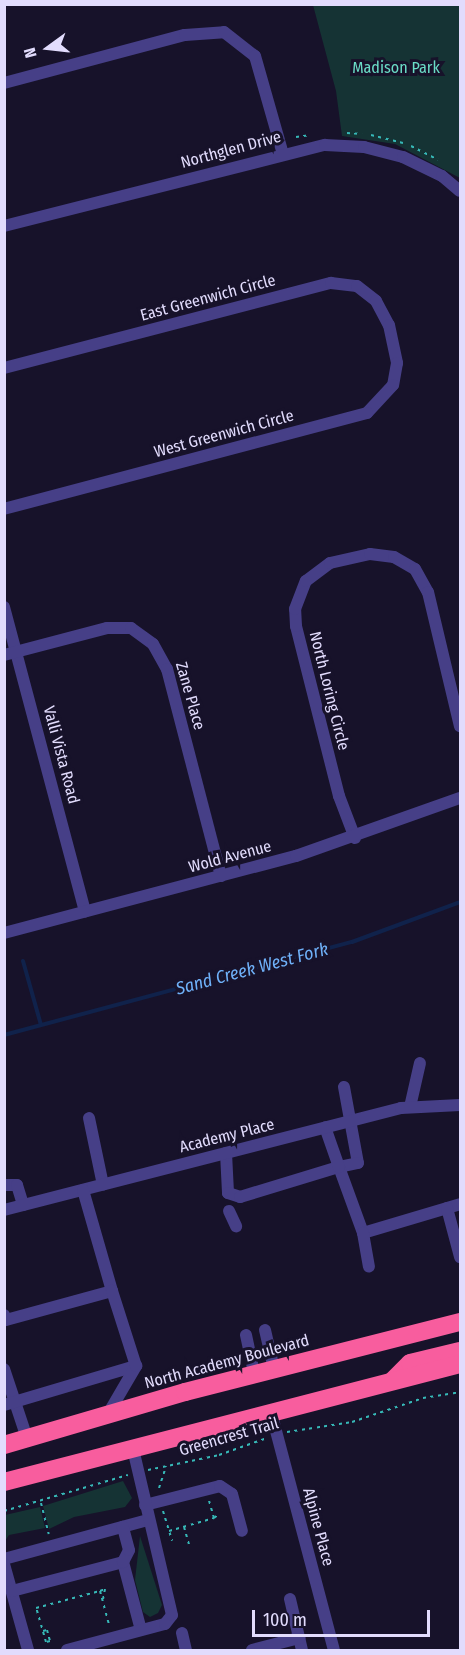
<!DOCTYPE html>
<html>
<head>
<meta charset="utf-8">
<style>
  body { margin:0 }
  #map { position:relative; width:465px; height:1655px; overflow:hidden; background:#17122a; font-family:"Fira Sans Condensed",sans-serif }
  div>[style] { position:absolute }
  .green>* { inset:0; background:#153334 }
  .stream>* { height:4px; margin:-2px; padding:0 2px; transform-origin:2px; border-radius:2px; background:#10224b }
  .path>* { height:2px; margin-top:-1px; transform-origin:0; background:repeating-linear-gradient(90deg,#36b8b7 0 3px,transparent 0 7.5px) }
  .minor>* { height:12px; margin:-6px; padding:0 6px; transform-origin:6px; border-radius:6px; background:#463f87 }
  .highway>* { height:18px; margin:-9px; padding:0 9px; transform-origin:9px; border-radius:9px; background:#f85d9e }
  span { translate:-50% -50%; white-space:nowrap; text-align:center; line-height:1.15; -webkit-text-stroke:6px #17122a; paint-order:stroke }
  .park-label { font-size:16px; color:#6adcc6 }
  .street-label { font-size:16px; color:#e2dcfd }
  .water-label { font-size:18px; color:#6fb1f9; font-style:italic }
  .frame { position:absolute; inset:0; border:6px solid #e2dcfd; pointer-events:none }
  .north { position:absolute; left:18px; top:18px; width:60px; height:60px; -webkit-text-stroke:4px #17122a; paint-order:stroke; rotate:255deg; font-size:16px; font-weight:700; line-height:24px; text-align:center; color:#e2dcfd }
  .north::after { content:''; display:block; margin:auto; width:21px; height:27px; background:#e2dcfd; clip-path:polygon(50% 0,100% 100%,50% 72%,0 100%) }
  .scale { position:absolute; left:252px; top:1610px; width:178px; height:27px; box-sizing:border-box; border:3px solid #e2dcfd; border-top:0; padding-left:8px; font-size:18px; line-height:21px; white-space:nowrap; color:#e2dcfd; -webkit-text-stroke:4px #17122a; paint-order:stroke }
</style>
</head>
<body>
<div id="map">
  <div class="green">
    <div style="clip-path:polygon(313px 5px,460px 5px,460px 178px,395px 144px,342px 136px,336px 91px)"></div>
    <div style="clip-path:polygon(123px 1481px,132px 1498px,125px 1507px,74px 1517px,49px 1529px,43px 1506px)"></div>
    <div style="clip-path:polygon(40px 1507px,45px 1528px,9px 1535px,5px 1541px,5px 1515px)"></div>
    <div style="clip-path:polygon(140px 1536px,162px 1605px,158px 1613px,150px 1617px,143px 1612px,135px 1580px)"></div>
  </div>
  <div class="stream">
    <div style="left:23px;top:961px;width:66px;rotate:74.3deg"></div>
    <div style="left:4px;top:1035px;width:360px;rotate:-15deg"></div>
    <div style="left:352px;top:942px;width:115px;rotate:-20.3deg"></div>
  </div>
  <div class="path">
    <div style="left:347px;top:133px;width:15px;rotate:4deg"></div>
    <div style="left:371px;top:135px;width:33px;rotate:14deg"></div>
    <div style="left:296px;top:137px;width:15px;rotate:-8deg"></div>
    <div style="left:411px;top:146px;width:30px;rotate:27deg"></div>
    <div style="left:287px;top:1432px;width:66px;rotate:-8.7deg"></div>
    <div style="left:352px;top:1422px;width:75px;rotate:-18.7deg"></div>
    <div style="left:423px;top:1398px;width:37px;rotate:-9deg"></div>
    <div style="left:148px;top:1470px;width:73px;rotate:-11.9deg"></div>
    <div style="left:219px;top:1455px;width:51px;rotate:-19.5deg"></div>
    <div style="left:159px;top:1488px;width:23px;rotate:-72deg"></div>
    <div style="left:41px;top:1503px;width:32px;rotate:76deg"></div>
    <div style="left:4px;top:1511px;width:129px;rotate:-16.2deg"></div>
    <div style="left:163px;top:1511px;width:31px;rotate:73deg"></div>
    <div style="left:214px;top:1518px;width:6px;rotate:-39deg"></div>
    <div style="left:184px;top:1527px;width:19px;rotate:74deg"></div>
    <div style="left:169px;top:1531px;width:47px;rotate:-16.1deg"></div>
    <div style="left:214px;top:1518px;width:18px;rotate:-106deg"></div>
    <div style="left:100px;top:1591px;width:5px;rotate:-22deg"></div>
    <div style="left:105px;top:1589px;width:10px;rotate:101deg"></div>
    <div style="left:43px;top:1631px;width:4px;rotate:-14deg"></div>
    <div style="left:47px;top:1630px;width:11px;rotate:75deg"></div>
    <div style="left:50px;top:1641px;width:4px;rotate:166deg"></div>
    <div style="left:46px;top:1642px;width:35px;rotate:-106deg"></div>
    <div style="left:36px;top:1608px;width:66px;rotate:-14.9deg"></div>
    <div style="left:100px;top:1591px;width:35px;rotate:75deg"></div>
  </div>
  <div class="minor">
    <div style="left:4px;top:83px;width:187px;rotate:-14.9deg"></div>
    <div style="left:185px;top:35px;width:39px;rotate:-4deg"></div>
    <div style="left:224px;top:32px;width:39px;rotate:38deg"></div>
    <div style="left:255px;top:56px;width:102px;rotate:74.1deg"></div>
    <div style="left:4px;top:226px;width:331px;rotate:-14.2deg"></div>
    <div style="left:325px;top:145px;width:39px;rotate:3deg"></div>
    <div style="left:364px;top:147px;width:40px;rotate:14.4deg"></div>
    <div style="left:403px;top:157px;width:43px;rotate:26deg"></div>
    <div style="left:442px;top:176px;width:23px;rotate:40deg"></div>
    <div style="left:4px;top:368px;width:338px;rotate:-14.6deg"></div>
    <div style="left:331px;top:283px;width:26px;rotate:7deg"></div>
    <div style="left:357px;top:286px;width:24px;rotate:38deg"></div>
    <div style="left:376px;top:301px;width:27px;rotate:62deg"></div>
    <div style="left:389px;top:325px;width:39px;rotate:78deg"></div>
    <div style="left:397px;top:363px;width:22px;rotate:100deg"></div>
    <div style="left:393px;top:385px;width:38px;rotate:133deg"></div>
    <div style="left:367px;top:413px;width:375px;rotate:165.2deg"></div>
    <div style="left:4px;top:607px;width:315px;rotate:75.1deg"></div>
    <div style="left:4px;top:655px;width:106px;rotate:-14.7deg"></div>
    <div style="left:107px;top:628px;width:24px"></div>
    <div style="left:131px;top:628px;width:27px;rotate:36deg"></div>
    <div style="left:153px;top:644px;width:29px;rotate:61deg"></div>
    <div style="left:167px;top:669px;width:214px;rotate:75.4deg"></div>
    <div style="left:355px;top:838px;width:45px;rotate:-110.9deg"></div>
    <div style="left:339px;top:796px;width:175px;rotate:-104.2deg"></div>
    <div style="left:296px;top:626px;width:17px;rotate:-93deg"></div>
    <div style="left:295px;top:609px;width:30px;rotate:-69deg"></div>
    <div style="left:306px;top:581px;width:30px;rotate:-37deg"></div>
    <div style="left:330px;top:563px;width:41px;rotate:-12.7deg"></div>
    <div style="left:370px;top:554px;width:24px;rotate:7deg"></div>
    <div style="left:394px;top:557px;width:24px;rotate:30deg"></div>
    <div style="left:415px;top:569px;width:26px;rotate:61deg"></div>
    <div style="left:428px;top:592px;width:138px;rotate:76.6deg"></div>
    <div style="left:4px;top:933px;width:302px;rotate:-14.8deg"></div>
    <div style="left:296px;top:856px;width:174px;rotate:-19.5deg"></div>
    <div style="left:344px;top:1087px;width:77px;rotate:79.6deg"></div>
    <div style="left:358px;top:1163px;width:19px;rotate:168deg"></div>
    <div style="left:339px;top:1167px;width:70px;rotate:70deg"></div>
    <div style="left:363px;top:1233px;width:101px;rotate:-16.6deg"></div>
    <div style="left:410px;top:1107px;width:45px;rotate:-77.2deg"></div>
    <div style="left:89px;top:1118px;width:68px;rotate:78.2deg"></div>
    <div style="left:226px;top:1153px;width:40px;rotate:87.1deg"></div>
    <div style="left:228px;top:1193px;width:13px;rotate:18deg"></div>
    <div style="left:240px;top:1197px;width:103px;rotate:-16.9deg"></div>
    <div style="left:339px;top:1167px;width:42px;rotate:-109.3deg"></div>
    <div style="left:4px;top:1185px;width:13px"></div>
    <div style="left:17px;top:1185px;width:21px;rotate:73deg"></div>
    <div style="left:447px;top:1208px;width:51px;rotate:75.1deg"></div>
    <div style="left:4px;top:1210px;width:410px;rotate:-14.4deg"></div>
    <div style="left:401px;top:1108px;width:59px;rotate:-2.9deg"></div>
    <div style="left:229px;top:1211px;width:17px;rotate:65deg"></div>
    <div style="left:363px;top:1233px;width:34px;rotate:80deg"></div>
    <div style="left:4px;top:1315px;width:5px;rotate:68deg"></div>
    <div style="left:6px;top:1320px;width:110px;rotate:-15.3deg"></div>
    <div style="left:112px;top:1291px;width:105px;rotate:-106deg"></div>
    <div style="left:265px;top:1330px;width:40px;rotate:77deg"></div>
    <div style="left:246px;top:1335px;width:40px;rotate:78deg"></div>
    <div style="left:4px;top:1369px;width:73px;rotate:71.6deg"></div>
    <div style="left:4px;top:1405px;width:138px;rotate:-16.5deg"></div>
    <div style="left:271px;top:1412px;width:246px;rotate:75.2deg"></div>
    <div style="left:108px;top:1414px;width:56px;rotate:-59.7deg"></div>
    <div style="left:136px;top:1366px;width:79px;rotate:-107.7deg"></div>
    <div style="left:145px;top:1505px;width:77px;rotate:-14.2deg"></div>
    <div style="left:220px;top:1486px;width:14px;rotate:34deg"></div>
    <div style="left:232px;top:1494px;width:38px;rotate:75deg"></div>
    <div style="left:4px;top:1559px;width:149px;rotate:-15.2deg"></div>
    <div style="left:123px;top:1562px;width:70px;rotate:75.2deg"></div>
    <div style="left:4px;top:1564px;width:89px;rotate:74.4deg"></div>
    <div style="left:12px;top:1591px;width:115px;rotate:-14.6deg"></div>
    <div style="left:123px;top:1562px;width:13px;rotate:-63deg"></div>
    <div style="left:129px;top:1550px;width:24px;rotate:-105deg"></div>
    <div style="left:290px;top:1599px;width:52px;rotate:76.8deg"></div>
    <div style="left:182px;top:1633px;width:17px;rotate:77deg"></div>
    <div style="left:67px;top:1650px;width:101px;rotate:-14.9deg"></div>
    <div style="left:165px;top:1624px;width:11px;rotate:-52deg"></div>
    <div style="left:172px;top:1615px;width:171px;rotate:-103.2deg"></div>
    <div style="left:252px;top:1650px;width:49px;rotate:-14.3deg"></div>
  </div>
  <div class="highway">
    <div style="left:392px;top:1381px;width:25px;rotate:-45deg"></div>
    <div style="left:410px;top:1363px;width:51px;rotate:-13.5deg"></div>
    <div style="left:4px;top:1445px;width:189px;rotate:-16.3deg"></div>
    <div style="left:185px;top:1392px;width:284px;rotate:-14.3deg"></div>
    <div style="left:4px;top:1482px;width:471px;rotate:-14.5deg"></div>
  </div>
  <div class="park-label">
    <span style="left:396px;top:68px">Madison Park</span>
  </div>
  <div class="street-label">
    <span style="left:231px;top:150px;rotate:-15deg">Northglen Drive</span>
    <span style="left:208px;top:298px;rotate:-15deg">East Greenwich Circle</span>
    <span style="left:224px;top:434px;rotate:-15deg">West Greenwich Circle</span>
    <span style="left:329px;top:691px;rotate:76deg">North Loring Circle</span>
    <span style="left:190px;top:696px;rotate:74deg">Zane Place</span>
    <span style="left:61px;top:755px;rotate:75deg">Valli Vista Road</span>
    <span style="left:230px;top:857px;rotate:-15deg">Wold Avenue</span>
    <span style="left:227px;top:1136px;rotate:-14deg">Academy Place</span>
    <span style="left:227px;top:1362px;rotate:-15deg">North Academy Boulevard</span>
    <span style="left:229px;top:1437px;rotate:-16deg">Greencrest Trail</span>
    <span style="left:318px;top:1527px;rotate:75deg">Alpine Place</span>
  </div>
  <div class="water-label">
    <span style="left:252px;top:969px;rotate:-15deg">Sand Creek West Fork</span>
  </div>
  <div class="frame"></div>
  <div class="north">N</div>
  <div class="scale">100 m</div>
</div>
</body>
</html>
